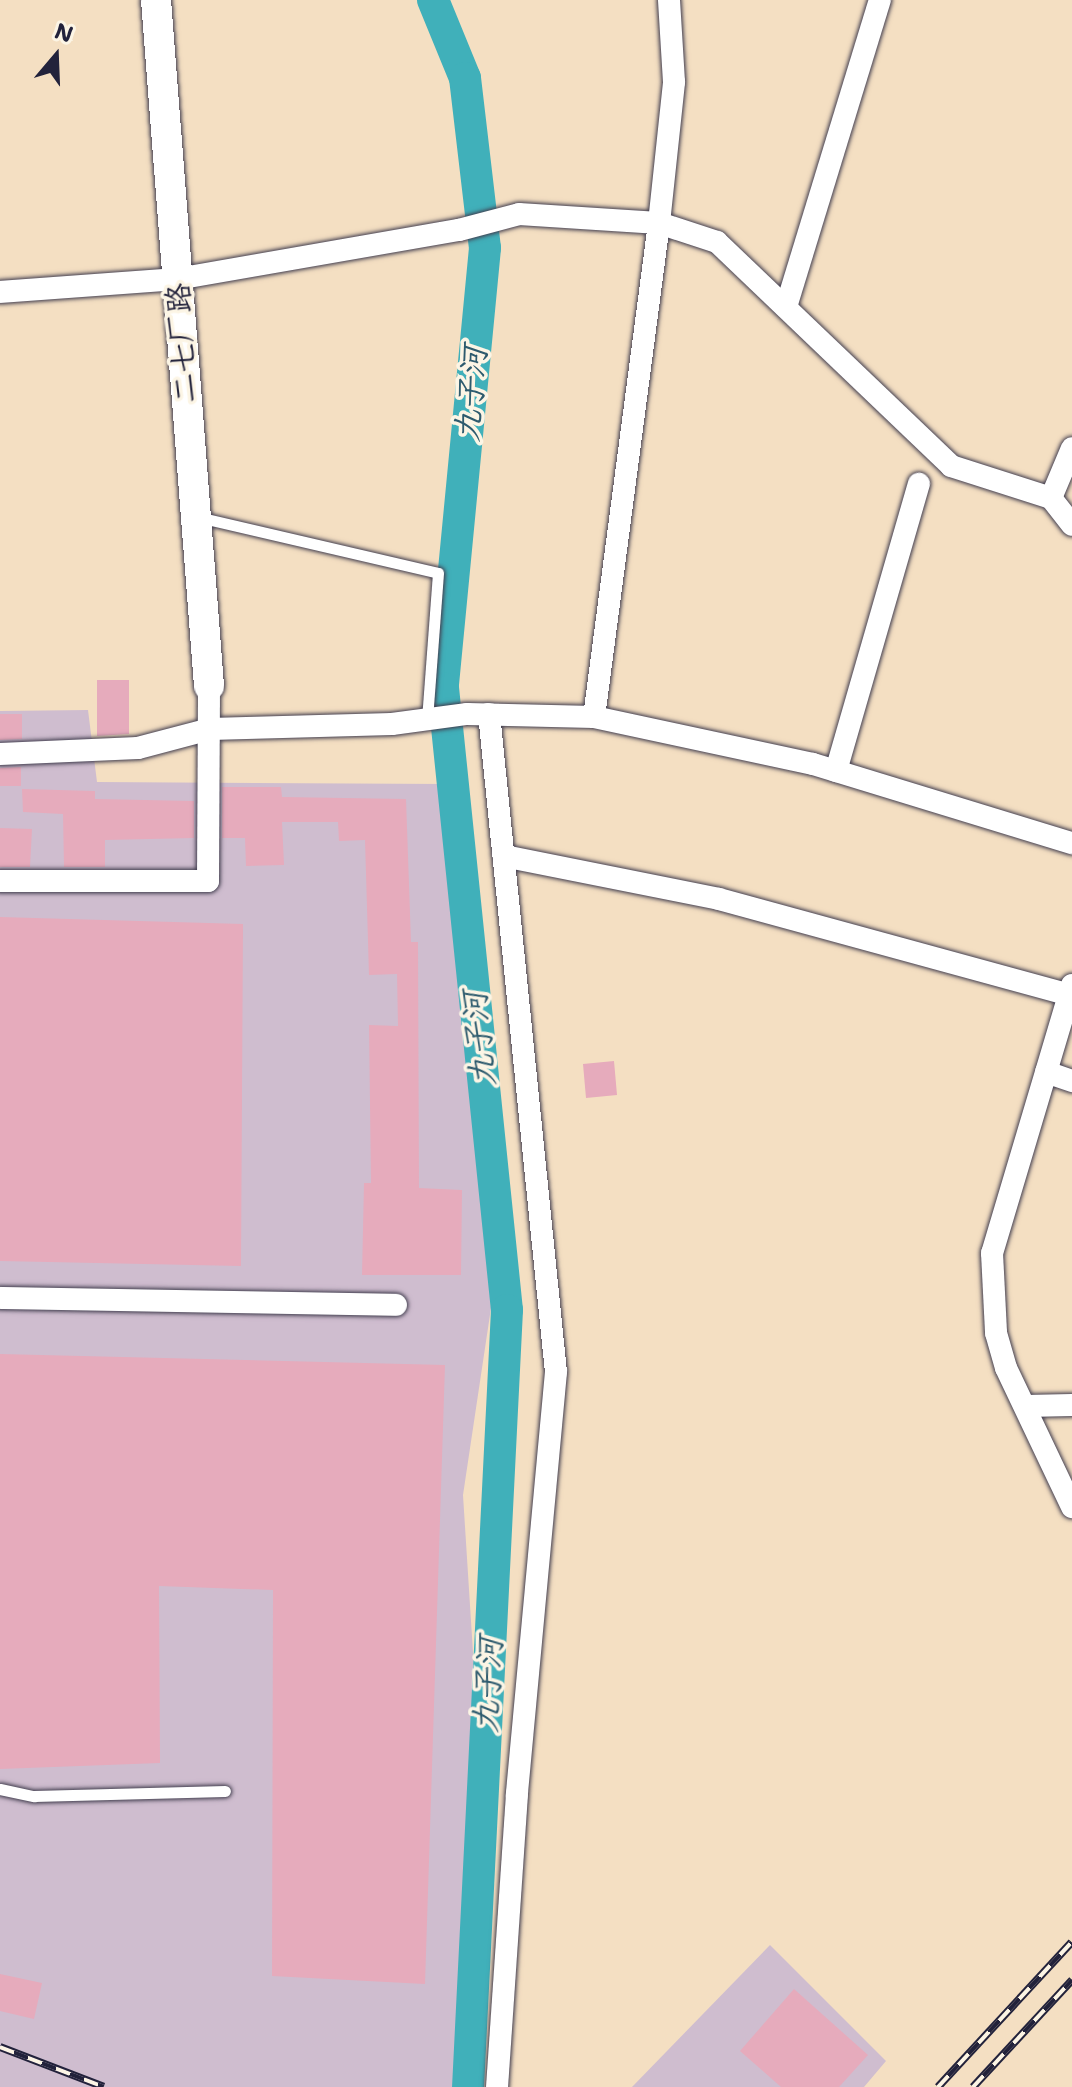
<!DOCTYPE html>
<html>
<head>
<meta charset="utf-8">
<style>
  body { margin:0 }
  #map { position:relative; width:1072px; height:2087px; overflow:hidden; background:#f4dfc2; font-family:"Shantell Sans","LXGW WenKai TC",sans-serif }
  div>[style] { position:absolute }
  .industrial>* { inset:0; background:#cfbdcf }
  .river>* { height:32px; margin:-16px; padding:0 16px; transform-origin:16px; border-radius:16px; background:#40b0ba }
  .building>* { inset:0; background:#e6abbc }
  .roads { filter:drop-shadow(0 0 2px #423e4f) drop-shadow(0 0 2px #423e4f) }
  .lane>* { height:11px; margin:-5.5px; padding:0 5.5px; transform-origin:5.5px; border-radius:5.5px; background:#fff }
  .street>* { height:22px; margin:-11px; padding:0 11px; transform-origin:11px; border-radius:11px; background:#fff }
  .secondary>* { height:30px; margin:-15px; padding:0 15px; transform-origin:15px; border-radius:15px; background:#fff }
  .rail>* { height:8px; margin-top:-4px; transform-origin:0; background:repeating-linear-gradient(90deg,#fcf5e5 0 15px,#22223b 0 30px); box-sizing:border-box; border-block:2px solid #22223b }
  span { translate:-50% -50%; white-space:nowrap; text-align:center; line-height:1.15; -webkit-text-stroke:7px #fcf5e5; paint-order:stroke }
  .street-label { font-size:30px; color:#22223b }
  .water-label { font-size:32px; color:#2e5b6e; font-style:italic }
  .north { position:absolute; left:16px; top:16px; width:80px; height:80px; -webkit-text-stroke:6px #fcf5e5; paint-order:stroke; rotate:19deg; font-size:22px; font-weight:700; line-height:32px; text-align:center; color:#22223b }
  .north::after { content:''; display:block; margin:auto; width:28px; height:36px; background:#22223b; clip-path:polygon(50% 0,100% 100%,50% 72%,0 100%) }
</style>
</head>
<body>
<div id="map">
  <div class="industrial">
    <div style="clip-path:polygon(88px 710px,97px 782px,446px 784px,491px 1308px,463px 1495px,475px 1684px,455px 2087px,0 2087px,0 711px)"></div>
    <div style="clip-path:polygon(770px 1945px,886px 2061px,864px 2087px,632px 2087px)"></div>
  </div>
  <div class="river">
    <div style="left:433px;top:0;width:84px;rotate:67.7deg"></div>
    <div style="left:465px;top:78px;width:171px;rotate:83.3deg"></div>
    <div style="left:485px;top:248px;width:442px;rotate:95.5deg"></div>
    <div style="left:443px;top:688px;width:625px;rotate:84.13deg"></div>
    <div style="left:507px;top:1310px;width:778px;rotate:92.87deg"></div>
  </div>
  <div class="building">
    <div style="clip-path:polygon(97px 680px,129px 680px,129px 734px,97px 736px)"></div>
    <div style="clip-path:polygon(0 714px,22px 714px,22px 739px,0 740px)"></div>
    <div style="clip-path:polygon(21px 767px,21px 786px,0 786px,0 768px)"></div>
    <div style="clip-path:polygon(222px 787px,281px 787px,282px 797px,406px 799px,411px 942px,418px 942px,419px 1188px,462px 1190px,461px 1275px,362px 1275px,364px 1183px,371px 1183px,369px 1025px,398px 1026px,397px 974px,369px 975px,365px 840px,339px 841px,338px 822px,282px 822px,284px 865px,246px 866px,245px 838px,222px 838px)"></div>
    <div style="clip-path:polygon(22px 789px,95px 791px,95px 799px,194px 801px,194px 838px,105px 840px,105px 867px,64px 867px,63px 814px,23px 812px)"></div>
    <div style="clip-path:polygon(0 828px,32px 829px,30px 867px,0 867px)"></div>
    <div style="clip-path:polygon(0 917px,243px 924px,241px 1266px,0 1261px)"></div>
    <div style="clip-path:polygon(614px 1061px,617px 1095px,586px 1098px,583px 1064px)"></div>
    <div style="clip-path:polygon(0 1354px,445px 1365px,425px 1984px,272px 1976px,273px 1590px,159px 1586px,160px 1763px,0 1769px)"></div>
    <div style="clip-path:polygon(0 1974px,42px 1983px,34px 2019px,0 2011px)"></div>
    <div style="clip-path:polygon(794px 1989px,868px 2055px,839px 2087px,781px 2087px,740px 2051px)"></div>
  </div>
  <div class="roads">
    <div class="lane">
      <div style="left:198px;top:517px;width:246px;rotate:13.1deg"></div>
      <div style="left:438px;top:573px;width:148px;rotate:94.3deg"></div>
      <div style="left:0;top:1789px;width:35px;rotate:12deg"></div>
      <div style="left:34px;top:1796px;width:191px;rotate:-1.5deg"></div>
    </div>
    <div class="street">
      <div style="left:0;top:292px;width:177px;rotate:-4.2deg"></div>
      <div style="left:177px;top:279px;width:286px;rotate:-9.9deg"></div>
      <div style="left:459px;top:230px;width:62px;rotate:-14.9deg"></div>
      <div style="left:519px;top:214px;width:140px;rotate:3.7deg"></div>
      <div style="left:659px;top:223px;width:61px;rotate:18.1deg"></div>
      <div style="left:717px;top:242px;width:324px;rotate:43.7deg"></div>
      <div style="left:951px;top:466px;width:105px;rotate:17.7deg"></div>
      <div style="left:1051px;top:498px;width:34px;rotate:52deg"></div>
      <div style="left:786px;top:307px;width:321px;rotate:-73deg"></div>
      <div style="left:1051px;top:498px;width:54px;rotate:-67.2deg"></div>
      <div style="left:489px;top:714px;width:661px;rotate:84.19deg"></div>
      <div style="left:556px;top:1372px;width:424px;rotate:95.3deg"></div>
      <div style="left:517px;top:1794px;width:294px;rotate:93.9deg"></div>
      <div style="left:594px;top:717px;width:498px;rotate:-82.5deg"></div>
      <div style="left:659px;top:223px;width:142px;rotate:-83.9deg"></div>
      <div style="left:674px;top:82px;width:82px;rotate:-93.5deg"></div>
      <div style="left:0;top:754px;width:138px;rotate:-2.5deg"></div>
      <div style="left:138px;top:748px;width:74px;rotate:-14.8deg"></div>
      <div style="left:210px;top:729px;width:182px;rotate:-1.6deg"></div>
      <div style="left:392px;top:724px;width:76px;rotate:-7.6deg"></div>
      <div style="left:467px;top:714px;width:127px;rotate:1.4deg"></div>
      <div style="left:594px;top:717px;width:224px;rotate:12.1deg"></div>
      <div style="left:813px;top:764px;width:271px;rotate:17deg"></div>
      <div style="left:836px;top:771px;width:299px;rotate:-73.9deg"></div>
      <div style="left:504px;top:856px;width:219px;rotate:11.3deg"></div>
      <div style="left:719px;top:899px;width:360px;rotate:15.3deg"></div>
      <div style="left:0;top:881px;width:208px"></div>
      <div style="left:208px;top:881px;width:195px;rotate:-89.7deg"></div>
      <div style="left:1072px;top:985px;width:280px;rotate:106.6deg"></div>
      <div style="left:992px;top:1253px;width:80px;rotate:87.1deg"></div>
      <div style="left:996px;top:1333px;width:36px;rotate:74deg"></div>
      <div style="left:1006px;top:1368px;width:154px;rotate:64.6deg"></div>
      <div style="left:1046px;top:1072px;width:28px;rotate:19deg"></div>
      <div style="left:0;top:1298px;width:396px;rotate:1deg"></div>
      <div style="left:1026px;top:1406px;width:46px;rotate:-1.2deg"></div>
    </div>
    <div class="secondary">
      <div style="left:156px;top:0;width:688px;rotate:85.58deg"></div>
    </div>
  </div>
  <div class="rail">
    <div style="left:0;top:2047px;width:111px;rotate:21deg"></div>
    <div style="left:938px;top:2087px;width:197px;rotate:-47.3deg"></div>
    <div style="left:973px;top:2087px;width:146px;rotate:-47.2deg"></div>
  </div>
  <div class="street-label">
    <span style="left:182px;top:343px;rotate:-94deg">二七厂路</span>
  </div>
  <div class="water-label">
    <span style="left:471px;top:394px;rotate:-85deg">九子河</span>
    <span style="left:479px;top:1039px;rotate:-96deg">九子河</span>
    <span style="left:488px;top:1685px;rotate:-87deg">九子河</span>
  </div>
  <div class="north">N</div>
</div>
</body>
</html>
